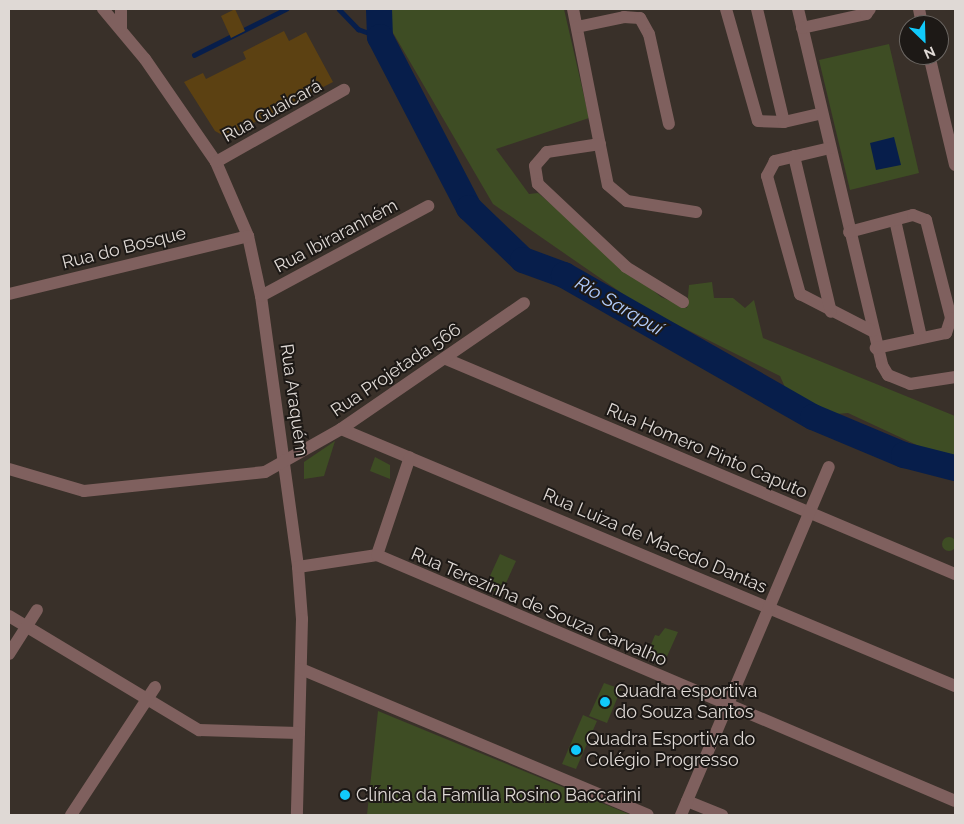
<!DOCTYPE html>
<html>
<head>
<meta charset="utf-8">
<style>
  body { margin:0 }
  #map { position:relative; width:964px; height:824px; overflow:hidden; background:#393029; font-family:Raleway,sans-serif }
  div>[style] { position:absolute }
  .green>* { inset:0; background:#3e4d24 }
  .round { border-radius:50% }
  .water>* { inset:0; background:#071e4b }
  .stream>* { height:4.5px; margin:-2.25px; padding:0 2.25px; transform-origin:2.25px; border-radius:2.25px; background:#071e4b }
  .river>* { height:26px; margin:-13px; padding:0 13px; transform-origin:13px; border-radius:13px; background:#071e4b }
  .building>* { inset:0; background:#5c4112 }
  .street>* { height:12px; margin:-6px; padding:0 6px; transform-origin:6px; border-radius:6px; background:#7f605e }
  .dots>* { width:14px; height:14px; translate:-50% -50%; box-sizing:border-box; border:2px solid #1d1916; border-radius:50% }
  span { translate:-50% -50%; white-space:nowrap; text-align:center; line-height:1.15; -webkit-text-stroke:4px #1d1916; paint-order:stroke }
  .street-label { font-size:18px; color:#dfd9d5 }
  .poi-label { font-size:18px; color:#dfd9d5 }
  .left { translate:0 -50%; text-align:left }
  .water-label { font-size:19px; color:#b3cdfc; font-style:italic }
  .frame { position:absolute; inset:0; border:10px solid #dfd9d5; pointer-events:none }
  .north { position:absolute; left:899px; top:15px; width:50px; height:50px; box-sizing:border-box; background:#1d1916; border:1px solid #6b6662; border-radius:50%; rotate:156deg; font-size:14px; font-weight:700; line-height:20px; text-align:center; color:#dfd9d5 }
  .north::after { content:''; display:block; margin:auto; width:18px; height:22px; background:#11cafb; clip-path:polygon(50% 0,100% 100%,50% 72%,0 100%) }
</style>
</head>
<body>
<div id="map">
  <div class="green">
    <div style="clip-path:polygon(385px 9px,564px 9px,589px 118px,496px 149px,529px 194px,538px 193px,661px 297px,687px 308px,689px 285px,712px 282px,714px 298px,733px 298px,745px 308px,754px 300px,763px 338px,955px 416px,955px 458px,934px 453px,848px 413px,823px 415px,788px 394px,780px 376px,642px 307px,493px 204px,385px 19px)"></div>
    <div style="clip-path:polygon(889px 44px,919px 173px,850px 190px,819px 60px)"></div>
    <div style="clip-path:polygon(335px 441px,324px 476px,304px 479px,304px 462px)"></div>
    <div style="clip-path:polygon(375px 457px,390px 465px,390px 479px,370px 471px)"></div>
    <div class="round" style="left:942px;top:537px;width:14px;height:14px"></div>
    <div style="clip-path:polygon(500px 554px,516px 561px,501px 594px,485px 587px)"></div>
    <div style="clip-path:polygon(665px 628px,678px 632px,665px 661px,647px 654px,655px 635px,659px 636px)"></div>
    <div style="clip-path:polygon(604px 683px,621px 689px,607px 723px,589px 716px)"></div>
    <div style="clip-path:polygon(378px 711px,631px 815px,367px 815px)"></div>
    <div style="clip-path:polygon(583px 715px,597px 721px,576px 769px,562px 764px)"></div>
  </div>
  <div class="water">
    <div style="clip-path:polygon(894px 137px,901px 165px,876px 170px,870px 143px)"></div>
  </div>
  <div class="stream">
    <div style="left:339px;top:9px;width:28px;rotate:46deg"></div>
    <div style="left:358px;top:29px;width:23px;rotate:20deg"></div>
    <div style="left:194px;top:55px;width:103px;rotate:-26.6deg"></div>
  </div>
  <div class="river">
    <div style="left:379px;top:9px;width:28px;rotate:88deg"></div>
    <div style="left:380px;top:37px;width:193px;rotate:62.5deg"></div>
    <div style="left:469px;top:208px;width:75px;rotate:43.9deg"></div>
    <div style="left:523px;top:260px;width:44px;rotate:20.1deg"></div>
    <div style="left:564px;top:275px;width:287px;rotate:29.7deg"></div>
    <div style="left:813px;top:417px;width:99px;rotate:22.7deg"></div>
    <div style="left:904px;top:455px;width:53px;rotate:14.3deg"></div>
  </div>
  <div class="building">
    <div style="clip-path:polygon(235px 9px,245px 31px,231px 38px,221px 16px)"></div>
    <div style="clip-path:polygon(284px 31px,289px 41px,306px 32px,333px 82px,226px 137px,215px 131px,184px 82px,203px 73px,206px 79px,246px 59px,243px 52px)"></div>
  </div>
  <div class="street">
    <div style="left:103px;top:9px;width:65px;rotate:50deg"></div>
    <div style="left:145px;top:59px;width:125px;rotate:55.4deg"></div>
    <div style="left:216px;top:162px;width:81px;rotate:66.6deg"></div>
    <div style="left:248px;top:236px;width:61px;rotate:77.8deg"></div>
    <div style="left:261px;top:296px;width:274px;rotate:82.2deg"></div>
    <div style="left:298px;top:567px;width:52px;rotate:85.6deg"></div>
    <div style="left:302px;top:619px;width:196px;rotate:91.5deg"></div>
    <div style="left:573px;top:9px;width:179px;rotate:78.8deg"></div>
    <div style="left:608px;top:185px;width:25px;rotate:40deg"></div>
    <div style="left:627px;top:201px;width:70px;rotate:9.1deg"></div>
    <div style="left:726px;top:9px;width:116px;rotate:74.1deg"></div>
    <div style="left:758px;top:121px;width:26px;rotate:2deg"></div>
    <div style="left:784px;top:122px;width:39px;rotate:-13deg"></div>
    <div style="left:757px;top:9px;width:116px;rotate:76.6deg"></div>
    <div style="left:798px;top:9px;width:366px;rotate:76.7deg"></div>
    <div style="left:882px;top:365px;width:12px;rotate:59deg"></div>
    <div style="left:888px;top:375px;width:24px;rotate:22deg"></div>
    <div style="left:910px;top:384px;width:46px;rotate:-8.8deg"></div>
    <div style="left:919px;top:9px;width:16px;rotate:79deg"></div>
    <div style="left:577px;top:27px;width:48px;rotate:-12deg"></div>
    <div style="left:624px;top:17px;width:16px;rotate:4deg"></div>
    <div style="left:640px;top:18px;width:18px;rotate:61deg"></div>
    <div style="left:649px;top:34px;width:92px;rotate:77.5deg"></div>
    <div style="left:121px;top:28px;width:19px;rotate:-90deg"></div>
    <div style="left:802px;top:28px;width:66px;rotate:-12.3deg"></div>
    <div style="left:866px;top:14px;width:6px;rotate:-51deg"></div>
    <div style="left:929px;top:55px;width:113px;rotate:76.7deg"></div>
    <div style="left:600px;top:144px;width:54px;rotate:171.4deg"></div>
    <div style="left:547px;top:152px;width:18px;rotate:131deg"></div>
    <div style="left:535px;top:166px;width:18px;rotate:81deg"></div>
    <div style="left:538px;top:184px;width:121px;rotate:43.3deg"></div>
    <div style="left:626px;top:267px;width:67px;rotate:31.6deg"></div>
    <div style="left:830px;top:148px;width:57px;rotate:166.7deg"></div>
    <div style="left:775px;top:161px;width:17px;rotate:118deg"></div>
    <div style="left:767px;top:176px;width:123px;rotate:74.4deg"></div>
    <div style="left:800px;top:294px;width:81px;rotate:27.2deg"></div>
    <div style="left:794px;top:156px;width:160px;rotate:76.7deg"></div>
    <div style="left:216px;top:162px;width:147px;rotate:-29.4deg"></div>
    <div style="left:895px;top:220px;width:120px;rotate:77.5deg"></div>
    <div style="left:849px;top:232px;width:66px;rotate:-14.9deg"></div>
    <div style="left:913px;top:215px;width:14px;rotate:21deg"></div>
    <div style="left:926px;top:220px;width:101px;rotate:75.7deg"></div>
    <div style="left:951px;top:318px;width:16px;rotate:108deg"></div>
    <div style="left:946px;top:333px;width:72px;rotate:167.9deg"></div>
    <div style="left:9px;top:294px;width:246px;rotate:-13.6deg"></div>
    <div style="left:261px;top:296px;width:190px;rotate:-28.3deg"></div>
    <div style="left:446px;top:359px;width:553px;rotate:22.9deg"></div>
    <div style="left:341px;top:429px;width:666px;rotate:22.71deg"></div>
    <div style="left:9px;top:469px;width:78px;rotate:16.3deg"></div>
    <div style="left:84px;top:491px;width:182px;rotate:-6deg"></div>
    <div style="left:265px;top:472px;width:87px;rotate:-29.5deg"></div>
    <div style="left:341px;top:429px;width:222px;rotate:-34.5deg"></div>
    <div style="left:377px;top:555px;width:103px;rotate:-71.4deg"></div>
    <div style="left:298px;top:567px;width:80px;rotate:-8.6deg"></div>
    <div style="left:377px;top:555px;width:628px;rotate:23.05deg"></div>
    <div style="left:9px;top:616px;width:222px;rotate:31deg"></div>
    <div style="left:199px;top:730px;width:100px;rotate:1.7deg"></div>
    <div style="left:9px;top:654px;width:52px;rotate:-57.5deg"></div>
    <div style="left:301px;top:669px;width:376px;rotate:22.8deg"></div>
    <div style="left:687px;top:801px;width:38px;rotate:22deg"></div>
    <div style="left:71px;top:815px;width:153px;rotate:-56.7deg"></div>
    <div style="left:681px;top:815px;width:378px;rotate:-67deg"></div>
  </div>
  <div class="dots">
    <div style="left:605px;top:702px;background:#11cafb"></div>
    <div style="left:576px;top:750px;background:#11cafb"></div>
    <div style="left:345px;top:795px;background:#11cafb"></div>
  </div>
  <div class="street-label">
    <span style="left:272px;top:111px;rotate:-29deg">Rua Guaicará</span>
    <span style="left:336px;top:236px;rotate:-28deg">Rua Ibiraranhém</span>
    <span style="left:124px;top:248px;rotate:-14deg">Rua do Bosque</span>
    <span style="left:396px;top:370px;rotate:-34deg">Rua Projetada 566</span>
    <span style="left:294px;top:400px;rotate:82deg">Rua Araquém</span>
    <span style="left:707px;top:451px;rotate:23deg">Rua Homero Pinto Caputo</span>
    <span style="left:655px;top:541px;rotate:23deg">Rua Luiza de Macedo Dantas</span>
    <span style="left:539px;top:607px;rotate:23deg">Rua Terezinha de Souza Carvalho</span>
  </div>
  <div class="poi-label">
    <span class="left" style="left:615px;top:702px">Quadra esportiva<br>do Souza Santos</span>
    <span class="left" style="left:586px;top:750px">Quadra Esportiva do<br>Colégio Progresso</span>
    <span class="left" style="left:356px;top:795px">Clínica da Família Rosino Baccarini</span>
  </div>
  <div class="water-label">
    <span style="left:619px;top:306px;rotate:30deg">Rio Sarapuí</span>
  </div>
  <div class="frame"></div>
  <div class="north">N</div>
</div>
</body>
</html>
